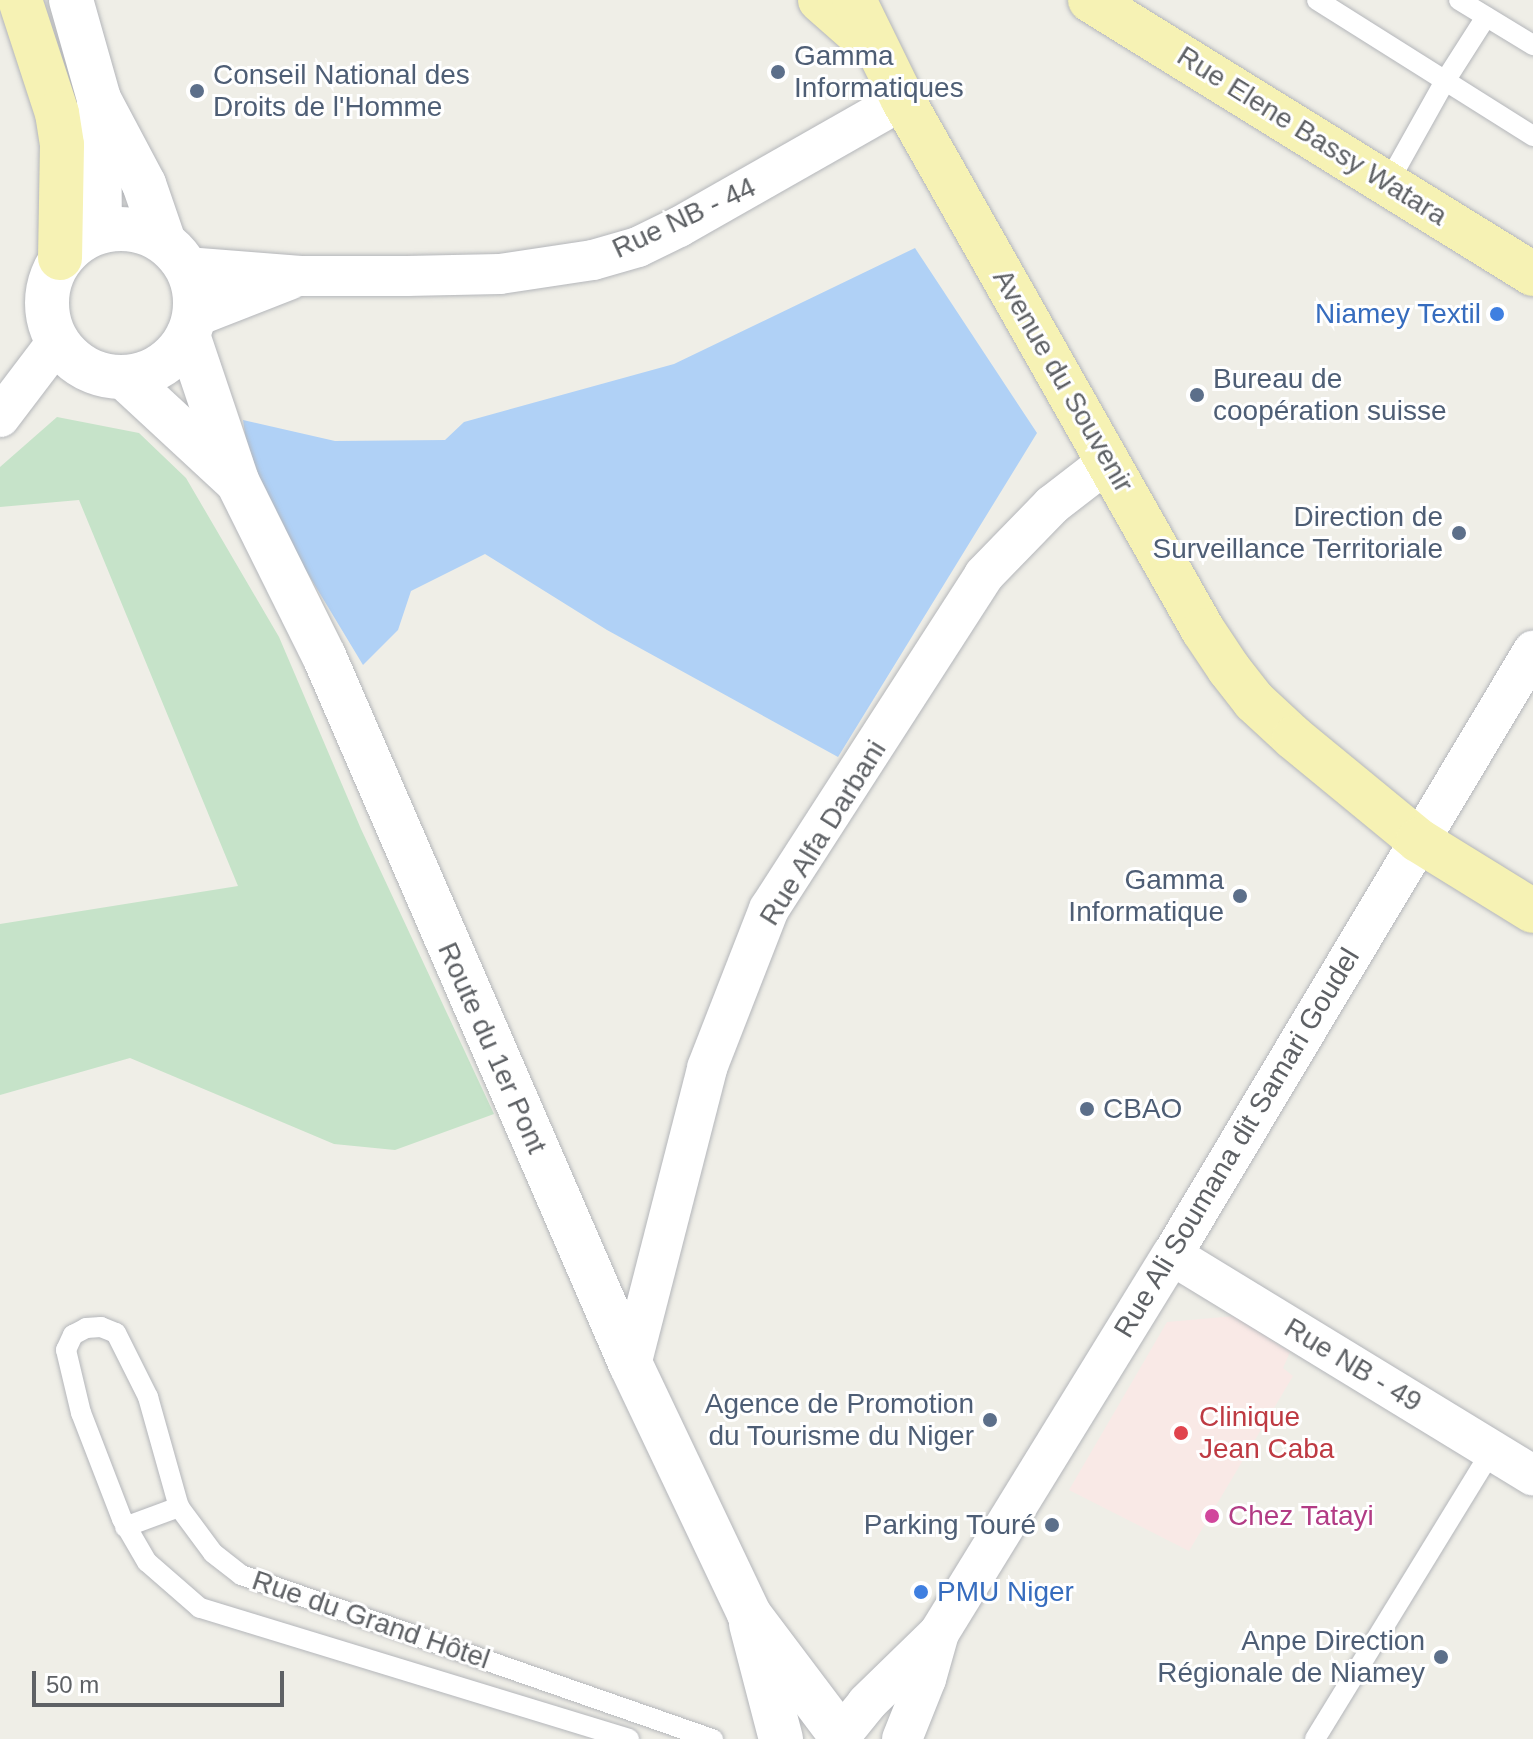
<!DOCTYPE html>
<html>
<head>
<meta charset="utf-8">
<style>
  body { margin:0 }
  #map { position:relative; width:1533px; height:1739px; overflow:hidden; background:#efeee7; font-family:Arial,sans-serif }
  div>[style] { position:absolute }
  .medical>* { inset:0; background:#f9e9e6 }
  .green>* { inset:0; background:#c6e3c9 }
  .water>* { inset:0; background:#b0d1f6 }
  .roads { filter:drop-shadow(0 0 2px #b4b6ba) drop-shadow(0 0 2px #b4b6ba) }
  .service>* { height:20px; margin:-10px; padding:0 10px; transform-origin:10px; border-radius:10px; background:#fff }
  .minor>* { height:40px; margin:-20px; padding:0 20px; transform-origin:20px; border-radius:20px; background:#fff }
  .tertiary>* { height:44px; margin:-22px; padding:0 22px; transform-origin:22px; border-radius:22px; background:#fff }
  .tertiary>.ring { margin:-22px; padding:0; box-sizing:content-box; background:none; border:44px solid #fff; border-radius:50% }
  .primary>* { height:44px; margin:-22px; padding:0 22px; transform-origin:22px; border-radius:22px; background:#f6f2b4 }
  .dots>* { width:22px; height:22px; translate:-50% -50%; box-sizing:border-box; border:4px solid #fff; border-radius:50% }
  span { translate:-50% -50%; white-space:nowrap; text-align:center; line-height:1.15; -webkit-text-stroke:6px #fff; paint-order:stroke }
  .service-label { font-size:28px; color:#4e5e75 }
  .left { translate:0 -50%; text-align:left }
  .right { translate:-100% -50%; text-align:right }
  .street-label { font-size:28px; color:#5e6165 }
  .shop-label { font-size:28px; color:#366cbe }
  .health-label { font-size:28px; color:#be3a42 }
  .hotel-label { font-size:28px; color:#b23c85 }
  .scale { position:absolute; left:32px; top:1671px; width:252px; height:36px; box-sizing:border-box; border:4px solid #5e6165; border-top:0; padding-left:10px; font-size:24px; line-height:28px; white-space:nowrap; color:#5e6165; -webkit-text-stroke:6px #fff; paint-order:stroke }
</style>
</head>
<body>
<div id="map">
  <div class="medical">
    <div style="clip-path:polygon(1235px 1316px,1290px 1352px,1283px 1368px,1293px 1376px,1189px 1551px,1069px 1490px,1167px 1322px)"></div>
  </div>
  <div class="green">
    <div style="clip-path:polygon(57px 417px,139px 433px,186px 478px,279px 637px,361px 829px,494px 1114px,395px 1150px,334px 1144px,130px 1058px,0 1095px,0 924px,238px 886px,79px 500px,0 507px,0 467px)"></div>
  </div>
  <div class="water">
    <div style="clip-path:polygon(915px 248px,1037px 433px,838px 757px,607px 630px,485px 554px,411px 591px,398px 630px,363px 665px,252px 481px,243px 420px,335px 441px,445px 440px,464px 422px,674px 364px)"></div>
  </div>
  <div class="roads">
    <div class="service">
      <div style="left:1317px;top:0;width:255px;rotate:32.2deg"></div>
      <div style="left:1459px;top:0;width:87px;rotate:31.3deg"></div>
      <div style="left:1388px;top:183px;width:117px;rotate:-60.8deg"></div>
      <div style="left:1445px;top:81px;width:76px;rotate:-57.4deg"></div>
      <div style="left:125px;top:1527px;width:58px;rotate:-20.3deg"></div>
      <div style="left:629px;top:1739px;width:449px;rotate:-163deg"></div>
      <div style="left:200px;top:1608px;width:70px;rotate:-139deg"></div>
      <div style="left:147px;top:1562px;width:50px;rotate:-120.2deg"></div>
      <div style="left:122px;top:1519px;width:114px;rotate:-111.1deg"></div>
      <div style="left:81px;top:1413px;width:65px;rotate:-103.4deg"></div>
      <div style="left:66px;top:1350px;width:17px;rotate:-65deg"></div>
      <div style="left:73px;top:1335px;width:15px;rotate:-28deg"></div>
      <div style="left:86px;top:1328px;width:15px;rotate:-4deg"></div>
      <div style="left:101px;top:1327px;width:16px;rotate:22deg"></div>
      <div style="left:116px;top:1333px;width:72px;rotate:63.4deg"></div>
      <div style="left:148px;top:1397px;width:114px;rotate:74.3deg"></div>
      <div style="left:179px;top:1507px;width:57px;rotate:53.5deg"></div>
      <div style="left:213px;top:1553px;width:36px;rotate:38deg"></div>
      <div style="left:241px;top:1575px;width:500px;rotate:19.2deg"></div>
      <div style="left:1315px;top:1739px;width:339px;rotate:-58.5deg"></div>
    </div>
    <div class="minor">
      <div style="left:186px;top:267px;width:115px;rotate:4.5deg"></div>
      <div style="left:301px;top:276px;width:106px"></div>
      <div style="left:407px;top:276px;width:93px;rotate:-1.2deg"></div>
      <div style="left:500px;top:274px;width:94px;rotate:-8.6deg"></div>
      <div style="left:593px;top:260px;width:47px;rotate:-16.1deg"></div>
      <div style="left:638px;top:247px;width:46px;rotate:-26deg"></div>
      <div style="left:679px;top:227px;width:257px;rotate:-29.6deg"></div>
      <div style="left:194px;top:317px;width:102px;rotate:-21.3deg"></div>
      <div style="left:0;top:417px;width:94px;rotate:-52.8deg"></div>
      <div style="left:1172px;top:1255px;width:423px;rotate:31.4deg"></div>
      <div style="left:631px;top:1365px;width:307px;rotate:-75.6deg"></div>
      <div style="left:707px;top:1068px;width:171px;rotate:-68.7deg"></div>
      <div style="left:769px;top:909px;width:397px;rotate:-57.2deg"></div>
      <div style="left:984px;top:575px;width:98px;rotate:-45.8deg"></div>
      <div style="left:1052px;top:505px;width:72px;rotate:-37.7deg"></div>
      <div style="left:843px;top:1733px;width:38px;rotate:-51deg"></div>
      <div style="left:867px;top:1703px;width:100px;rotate:-44.2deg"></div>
      <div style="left:939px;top:1633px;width:444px;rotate:-58.4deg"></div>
      <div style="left:1172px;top:1255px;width:704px;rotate:-59.13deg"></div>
      <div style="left:902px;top:1739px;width:65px;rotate:-68.2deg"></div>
      <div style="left:926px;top:1679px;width:48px;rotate:-74.2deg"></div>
    </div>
    <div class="tertiary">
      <div style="left:71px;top:0;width:103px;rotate:74.2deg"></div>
      <div style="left:99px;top:99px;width:132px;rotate:89.6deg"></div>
      <div style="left:100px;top:101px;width:94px;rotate:62.1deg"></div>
      <div style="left:144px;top:184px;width:61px;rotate:71deg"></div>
      <div class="ring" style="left:47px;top:229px;width:104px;height:104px"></div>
      <div style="left:188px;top:335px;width:154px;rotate:71.4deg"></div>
      <div style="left:237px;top:481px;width:195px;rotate:63.6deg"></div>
      <div style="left:324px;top:656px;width:773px;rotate:66.59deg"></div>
      <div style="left:631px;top:1365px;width:276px;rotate:64.6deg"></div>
      <div style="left:749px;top:1614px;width:148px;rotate:53deg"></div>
      <div style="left:125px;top:378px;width:150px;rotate:42.8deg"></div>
      <div style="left:751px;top:1624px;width:119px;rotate:75.4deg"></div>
    </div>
    <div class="primary">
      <div style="left:20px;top:0;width:119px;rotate:71.9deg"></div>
      <div style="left:57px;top:113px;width:32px;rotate:81deg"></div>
      <div style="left:62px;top:145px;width:113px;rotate:91deg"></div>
      <div style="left:820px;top:0;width:65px;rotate:41.3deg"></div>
      <div style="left:854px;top:0;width:111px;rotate:63.9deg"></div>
      <div style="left:903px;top:100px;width:609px;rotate:60.49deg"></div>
      <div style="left:1203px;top:630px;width:47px;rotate:56.3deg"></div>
      <div style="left:1229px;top:669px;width:41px;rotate:52deg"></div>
      <div style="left:1254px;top:701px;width:54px;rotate:42.8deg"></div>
      <div style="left:1294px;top:738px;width:161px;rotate:39.4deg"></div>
      <div style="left:1418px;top:840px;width:135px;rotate:31.7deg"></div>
      <div style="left:1090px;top:0;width:521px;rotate:31.74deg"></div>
    </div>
  </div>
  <div class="dots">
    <div style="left:778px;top:72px;background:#5c6f8a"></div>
    <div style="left:197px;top:91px;background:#5c6f8a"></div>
    <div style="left:1497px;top:314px;background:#3f7fe0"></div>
    <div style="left:1197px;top:395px;background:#5c6f8a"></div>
    <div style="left:1459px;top:533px;background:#5c6f8a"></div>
    <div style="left:1240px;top:896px;background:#5c6f8a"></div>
    <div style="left:1087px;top:1109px;background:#5c6f8a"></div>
    <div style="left:990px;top:1420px;background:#5c6f8a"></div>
    <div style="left:1181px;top:1433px;background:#e0444e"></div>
    <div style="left:1212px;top:1516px;background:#d1479c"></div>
    <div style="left:1052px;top:1525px;background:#5c6f8a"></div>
    <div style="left:921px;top:1592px;background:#3f7fe0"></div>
    <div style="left:1441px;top:1657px;background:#5c6f8a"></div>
  </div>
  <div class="service-label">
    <span class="left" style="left:794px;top:72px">Gamma<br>Informatiques</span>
    <span class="left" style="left:213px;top:91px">Conseil National des<br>Droits de l'Homme</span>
    <span class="left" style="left:1213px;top:395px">Bureau de<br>coopération suisse</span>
    <span class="right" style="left:1443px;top:533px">Direction de<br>Surveillance Territoriale</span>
    <span class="right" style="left:1224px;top:896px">Gamma<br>Informatique</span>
    <span class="left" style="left:1103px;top:1109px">CBAO</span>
    <span class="right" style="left:974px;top:1420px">Agence de Promotion<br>du Tourisme du Niger</span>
    <span class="right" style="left:1036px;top:1525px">Parking Touré</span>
    <span class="right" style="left:1425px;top:1657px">Anpe Direction<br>Régionale de Niamey</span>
  </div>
  <div class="street-label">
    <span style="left:1312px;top:136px;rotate:32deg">Rue Elene Bassy Watara</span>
    <span style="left:684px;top:218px;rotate:-25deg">Rue NB - 44</span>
    <span style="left:1063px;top:381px;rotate:60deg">Avenue du Souvenir</span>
    <span style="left:823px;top:833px;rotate:-58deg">Rue Alfa Darbani</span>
    <span style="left:492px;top:1048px;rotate:66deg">Route du 1er Pont</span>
    <span style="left:1237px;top:1143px;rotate:-59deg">Rue Ali Soumana dit Samari Goudel</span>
    <span style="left:1353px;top:1365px;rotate:31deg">Rue NB - 49</span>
    <span style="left:371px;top:1620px;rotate:19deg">Rue du Grand Hôtel</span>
  </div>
  <div class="shop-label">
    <span class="right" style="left:1481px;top:314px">Niamey Textil</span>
    <span class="left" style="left:937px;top:1592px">PMU Niger</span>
  </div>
  <div class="health-label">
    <span class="left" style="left:1199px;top:1433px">Clinique<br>Jean Caba</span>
  </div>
  <div class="hotel-label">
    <span class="left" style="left:1228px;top:1516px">Chez Tatayi</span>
  </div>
  <div class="scale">50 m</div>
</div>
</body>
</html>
